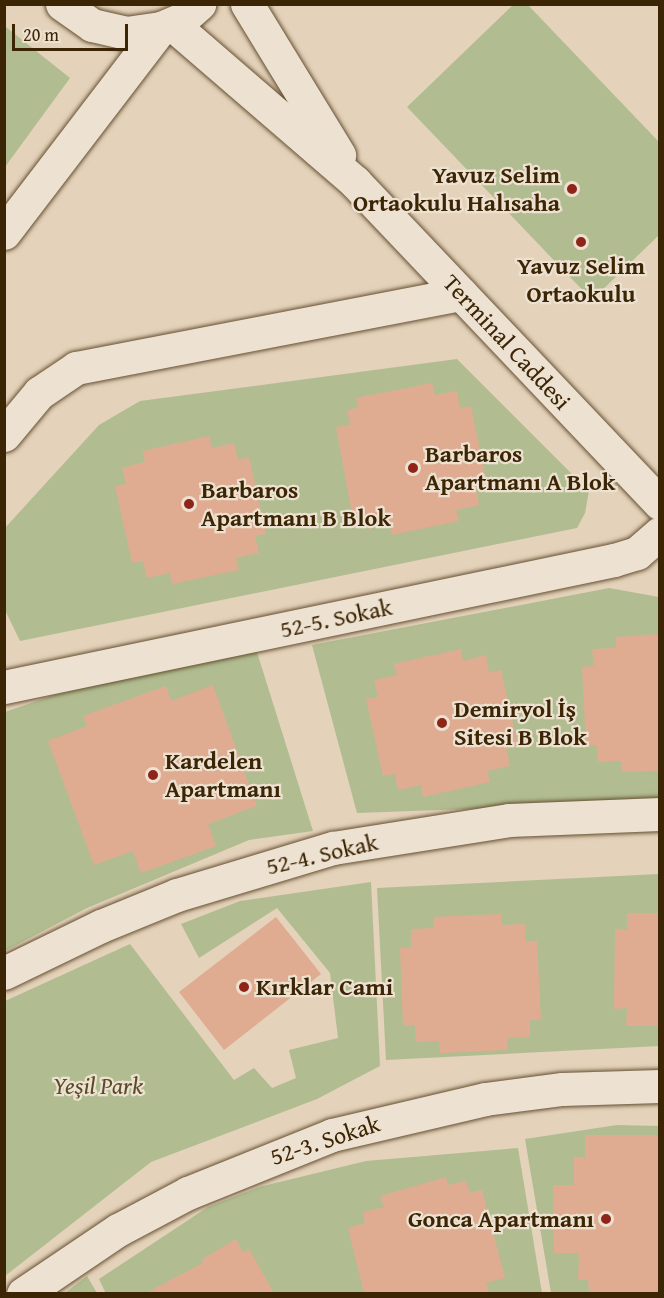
<!DOCTYPE html>
<html>
<head>
<meta charset="utf-8">
<style>
  body { margin:0 }
  #map { position:relative; width:664px; height:1298px; overflow:hidden; background:#e4d2ba; font-family:"Gentium Book Plus",serif }
  div>[style] { position:absolute }
  .green>* { inset:0; background:#b1bd91 }
  .building>* { inset:0; background:#dfac91 }
  .roads { filter:drop-shadow(0 0 2px #665032) drop-shadow(0 0 2px #665032) }
  .minor>* { height:33px; margin:-16.5px; padding:0 16.5px; transform-origin:16.5px; border-radius:16.5px; background:#ede2d2 }
  .dots>* { width:16px; height:16px; translate:-50% -50%; box-sizing:border-box; border:3px solid #ede2d2; border-radius:50% }
  span { translate:-50% -50%; white-space:nowrap; text-align:center; line-height:1.15; -webkit-text-stroke:4.5px #ede2d2; paint-order:stroke }
  .poi-label { font-size:24px; color:#3c2504; font-weight:700 }
  .right { translate:-100% -50%; text-align:right }
  .left { translate:0 -50%; text-align:left }
  .street-label { font-size:24px; color:#3c2504 }
  .park-label { font-size:24px; color:#594b27; font-style:italic }
  .frame { position:absolute; inset:0; border:6px solid #3c2504; pointer-events:none }
  .scale { position:absolute; left:12px; top:24px; width:116px; height:27px; box-sizing:border-box; border:3px solid #3c2504; border-top:0; padding-left:8px; font-size:18px; line-height:21px; white-space:nowrap; color:#3c2504; -webkit-text-stroke:4px #ede2d2; paint-order:stroke }
</style>
</head>
<body>
<div id="map">
  <div class="green">
    <div style="clip-path:polygon(514px 4px,528px 5px,659px 142px,659px 235px,592px 300px,407px 107px)"></div>
    <div style="clip-path:polygon(6px 27px,70px 78px,5px 167px,4px 29px)"></div>
    <div style="clip-path:polygon(457px 359px,589px 491px,585px 513px,577px 528px,20px 641px,5px 610px,4px 529px,99px 425px,140px 401px)"></div>
    <div style="clip-path:polygon(609px 588px,659px 597px,659px 802px,357px 813px,312px 645px)"></div>
    <div style="clip-path:polygon(256px 649px,313px 831px,249px 840px,87px 908px,5px 951px,5px 712px,54px 695px)"></div>
    <div style="clip-path:polygon(659px 874px,659px 1046px,386px 1060px,377px 888px)"></div>
    <div style="clip-path:polygon(371px 882px,380px 1066px,317px 1099px,151px 1162px,5px 1276px,5px 1001px,130px 944px,234px 1080px,254px 1068px,272px 1088px,296px 1078px,289px 1050px,338px 1038px,330px 973px,277px 908px,199px 958px,181px 924px,240px 901px)"></div>
    <div style="clip-path:polygon(617px 1125px,659px 1126px,659px 1293px,551px 1293px,525px 1139px)"></div>
    <div style="clip-path:polygon(518px 1148px,542px 1293px,106px 1294px,99px 1279px,208px 1207px,259px 1187px,366px 1161px)"></div>
    <div style="clip-path:polygon(87px 1276px,97px 1293px,65px 1293px)"></div>
  </div>
  <div class="building">
    <div style="clip-path:polygon(432px 383px,435px 395px,457px 391px,460px 408px,471px 406px,487px 485px,476px 488px,479px 505px,456px 510px,459px 521px,392px 535px,390px 524px,367px 529px,363px 512px,352px 514px,336px 427px,350px 425px,347px 410px,358px 408px,356px 398px)"></div>
    <div style="clip-path:polygon(209px 436px,212px 448px,234px 443px,238px 460px,249px 457px,266px 534px,255px 536px,259px 553px,236px 558px,239px 570px,172px 584px,170px 573px,147px 578px,143px 561px,132px 563px,115px 486px,126px 484px,122px 468px,145px 462px,143px 451px)"></div>
    <div style="clip-path:polygon(660px 634px,660px 771px,622px 772px,621px 761px,598px 762px,597px 745px,586px 745px,582px 667px,594px 666px,592px 649px,616px 648px,616px 637px)"></div>
    <div style="clip-path:polygon(461px 649px,463px 661px,486px 655px,489px 673px,501px 670px,518px 746px,506px 749px,510px 766px,487px 771px,490px 782px,423px 797px,421px 785px,398px 790px,395px 774px,383px 776px,366px 699px,378px 697px,374px 680px,397px 675px,394px 664px)"></div>
    <div style="clip-path:polygon(213px 685px,257px 806px,208px 824px,216px 846px,141px 873px,133px 851px,94px 865px,48px 741px,87px 726px,83px 716px,166px 686px,171px 701px)"></div>
    <div style="clip-path:polygon(627px 913px,660px 913px,660px 1026px,626px 1026px,627px 1008px,614px 1009px,615px 929px,627px 930px)"></div>
    <div style="clip-path:polygon(501px 914px,502px 925px,525px 924px,525px 941px,537px 941px,541px 1019px,530px 1020px,530px 1037px,507px 1038px,508px 1050px,440px 1053px,439px 1041px,416px 1042px,415px 1025px,403px 1026px,400px 948px,411px 947px,411px 929px,434px 928px,433px 917px)"></div>
    <div style="clip-path:polygon(276px 917px,321px 974px,224px 1050px,179px 992px)"></div>
    <div style="clip-path:polygon(585px 1135px,660px 1135px,660px 1293px,589px 1293px,588px 1279px,578px 1280px,579px 1253px,554px 1253px,553px 1185px,574px 1185px,574px 1157px,585px 1157px)"></div>
    <div style="clip-path:polygon(446px 1177px,448px 1185px,466px 1181px,470px 1193px,482px 1190px,505px 1278px,486px 1283px,489px 1293px,364px 1293px,348px 1228px,365px 1223px,363px 1212px,384px 1207px,380px 1196px)"></div>
    <div style="clip-path:polygon(236px 1239px,243px 1253px,249px 1249px,274px 1293px,146px 1293px,203px 1263px,201px 1260px)"></div>
  </div>
  <div class="roads">
    <div class="minor">
      <div style="left:62px;top:4px;width:37px;rotate:35deg"></div>
      <div style="left:92px;top:25px;width:35px;rotate:13deg"></div>
      <div style="left:126px;top:33px;width:35px;rotate:-8deg"></div>
      <div style="left:161px;top:28px;width:23px;rotate:-23deg"></div>
      <div style="left:182px;top:19px;width:23px;rotate:-41deg"></div>
      <div style="left:247px;top:4px;width:177px;rotate:58.6deg"></div>
      <div style="left:172px;top:24px;width:242px;rotate:40.8deg"></div>
      <div style="left:355px;top:182px;width:443px;rotate:46.5deg"></div>
      <div style="left:4px;top:233px;width:258px;rotate:-52.6deg"></div>
      <div style="left:4px;top:435px;width:55px;rotate:-50.2deg"></div>
      <div style="left:39px;top:393px;width:45px;rotate:-34deg"></div>
      <div style="left:76px;top:368px;width:392px;rotate:-10.9deg"></div>
      <div style="left:4px;top:687px;width:623px;rotate:-11.76deg"></div>
      <div style="left:614px;top:560px;width:24px;rotate:-17deg"></div>
      <div style="left:637px;top:553px;width:30px;rotate:-41deg"></div>
      <div style="left:4px;top:973px;width:108px;rotate:-25.9deg"></div>
      <div style="left:101px;top:926px;width:82px;rotate:-22.2deg"></div>
      <div style="left:177px;top:895px;width:163px;rotate:-16.8deg"></div>
      <div style="left:333px;top:848px;width:178px;rotate:-9deg"></div>
      <div style="left:509px;top:820px;width:151px;rotate:-2.3deg"></div>
      <div style="left:23px;top:1294px;width:115px;rotate:-34deg"></div>
      <div style="left:118px;top:1230px;width:79px;rotate:-27.9deg"></div>
      <div style="left:188px;top:1193px;width:155px;rotate:-21.9deg"></div>
      <div style="left:332px;top:1135px;width:157px;rotate:-13.2deg"></div>
      <div style="left:485px;top:1099px;width:78px;rotate:-7.4deg"></div>
      <div style="left:562px;top:1089px;width:98px;rotate:-1.8deg"></div>
    </div>
  </div>
  <div class="dots">
    <div style="left:572px;top:189px;background:#8f2418"></div>
    <div style="left:581px;top:242px;background:#8f2418"></div>
    <div style="left:413px;top:468px;background:#8f2418"></div>
    <div style="left:189px;top:504px;background:#8f2418"></div>
    <div style="left:442px;top:723px;background:#8f2418"></div>
    <div style="left:153px;top:775px;background:#8f2418"></div>
    <div style="left:244px;top:987px;background:#8f2418"></div>
    <div style="left:606px;top:1219px;background:#8f2418"></div>
  </div>
  <div class="poi-label">
    <span class="right" style="left:560px;top:189px">Yavuz Selim<br>Ortaokulu Halısaha</span>
    <span style="left:581px;top:280px">Yavuz Selim<br>Ortaokulu</span>
    <span class="left" style="left:425px;top:468px">Barbaros<br>Apartmanı A Blok</span>
    <span class="left" style="left:201px;top:504px">Barbaros<br>Apartmanı B Blok</span>
    <span class="left" style="left:454px;top:723px">Demiryol İş<br>Sitesi B Blok</span>
    <span class="left" style="left:165px;top:775px">Kardelen<br>Apartmanı</span>
    <span class="left" style="left:256px;top:987px">Kırklar Cami</span>
    <span class="right" style="left:594px;top:1219px">Gonca Apartmanı</span>
  </div>
  <div class="street-label">
    <span style="left:507px;top:342px;rotate:47deg">Terminal Caddesi</span>
    <span style="left:336px;top:618px;rotate:-12deg">52-5. Sokak</span>
    <span style="left:322px;top:854px;rotate:-13deg">52-4. Sokak</span>
    <span style="left:325px;top:1140px;rotate:-18deg">52-3. Sokak</span>
  </div>
  <div class="park-label">
    <span style="left:98px;top:1086px">Yeşil Park</span>
  </div>
  <div class="frame"></div>
  <div class="scale">20 m</div>
</div>
</body>
</html>
